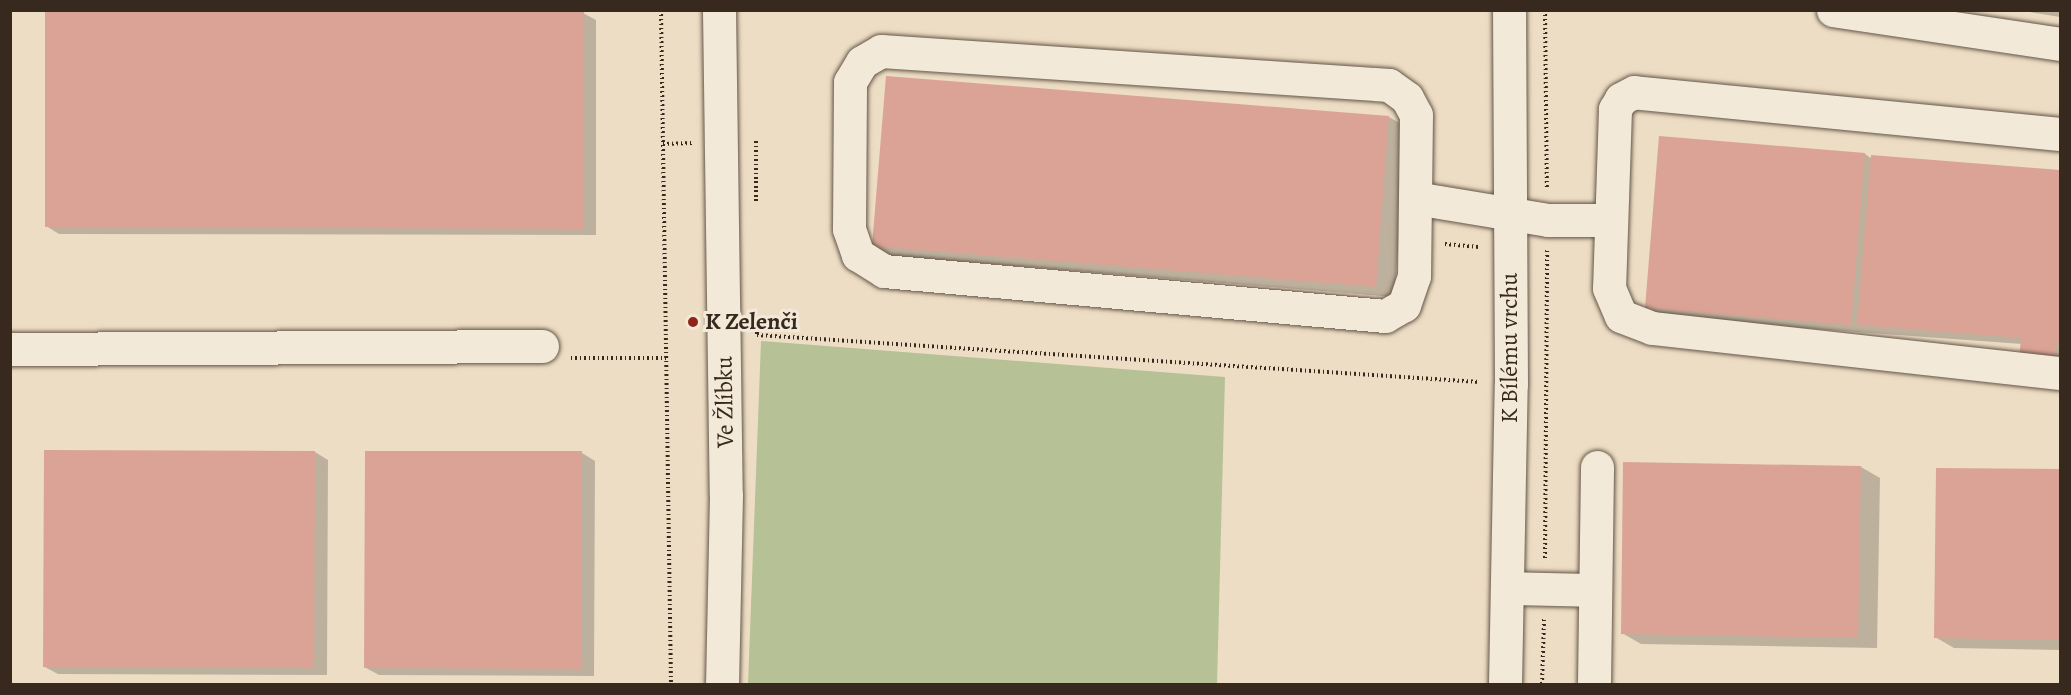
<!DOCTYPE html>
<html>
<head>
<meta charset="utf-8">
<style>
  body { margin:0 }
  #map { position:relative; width:2071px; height:695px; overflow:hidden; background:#edddc4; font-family:Alegreya,serif }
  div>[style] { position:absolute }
  .green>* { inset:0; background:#b6c296 }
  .shadow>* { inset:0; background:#0003 }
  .building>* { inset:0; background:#dba396 }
  .path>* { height:4px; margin-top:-2px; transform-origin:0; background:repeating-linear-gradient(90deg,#37291e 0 1.5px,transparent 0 4.5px) }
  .roads { filter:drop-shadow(0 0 2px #645648) drop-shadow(0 0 2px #645648) }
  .minor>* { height:33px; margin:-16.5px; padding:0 16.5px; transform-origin:16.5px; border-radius:16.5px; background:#f3e9d9 }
  .dots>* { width:16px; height:16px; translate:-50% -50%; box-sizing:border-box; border:3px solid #f3e9d9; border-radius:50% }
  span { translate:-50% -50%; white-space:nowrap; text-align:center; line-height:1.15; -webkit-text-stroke:6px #f3e9d9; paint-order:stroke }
  .poi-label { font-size:24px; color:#37291e; font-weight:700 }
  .left { translate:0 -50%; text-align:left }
  .street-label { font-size:24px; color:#37291e }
  .frame { position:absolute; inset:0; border:12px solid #37291e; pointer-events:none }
</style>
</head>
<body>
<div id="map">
  <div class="green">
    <div style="clip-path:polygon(761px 341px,1225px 377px,1217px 684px,748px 684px)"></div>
  </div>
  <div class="shadow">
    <div style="clip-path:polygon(2017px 10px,2060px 10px,2060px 17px)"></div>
    <div style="clip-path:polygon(583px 13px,596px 20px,596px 235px,59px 234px,46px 226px)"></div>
    <div style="clip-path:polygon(1389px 117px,1408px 128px,1394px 297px,893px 256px,874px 246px)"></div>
    <div style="clip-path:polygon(1865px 154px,1872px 159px,2060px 171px,2060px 369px,2022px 344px,1666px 318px,1647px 307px)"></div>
    <div style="clip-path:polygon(315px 452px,328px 460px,327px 675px,58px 674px,45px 667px)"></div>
    <div style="clip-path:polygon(582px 453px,595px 461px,594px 676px,379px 675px,366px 668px)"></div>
    <div style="clip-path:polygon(1861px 467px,1880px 478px,1877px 648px,1641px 644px,1622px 633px)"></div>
    <div style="clip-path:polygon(1938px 469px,2060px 471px,2060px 650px,1954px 648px,1935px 637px)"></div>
  </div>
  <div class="building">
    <div style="clip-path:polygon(45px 10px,584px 11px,583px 229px,45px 227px)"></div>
    <div style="clip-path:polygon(886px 76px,1389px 116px,1376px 287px,872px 246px)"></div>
    <div style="clip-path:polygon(1659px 136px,1865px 153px,1851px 325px,1645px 308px)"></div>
    <div style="clip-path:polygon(1871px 155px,2060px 170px,2060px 341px,2057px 341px,2055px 363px,2019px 360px,2021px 338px,1857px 325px)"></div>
    <div style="clip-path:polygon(44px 450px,315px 451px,314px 668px,43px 667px)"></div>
    <div style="clip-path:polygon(365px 451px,582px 451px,582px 669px,364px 668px)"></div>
    <div style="clip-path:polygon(1623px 462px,1861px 466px,1858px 638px,1621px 634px)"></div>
    <div style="clip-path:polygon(1936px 468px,2060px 469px,2060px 640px,1934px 638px)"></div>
  </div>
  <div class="path">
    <div style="left:661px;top:10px;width:674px;rotate:89.15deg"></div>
    <div style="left:1545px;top:10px;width:179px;rotate:89.4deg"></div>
    <div style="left:756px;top:141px;width:60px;rotate:90deg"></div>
    <div style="left:663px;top:144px;width:29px;rotate:-2deg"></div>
    <div style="left:1445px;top:244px;width:34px;rotate:5deg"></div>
    <div style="left:757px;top:332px;width:3px;rotate:90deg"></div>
    <div style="left:757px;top:335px;width:724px;rotate:3.72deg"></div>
    <div style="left:571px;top:358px;width:95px"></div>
    <div style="left:1545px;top:558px;width:308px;rotate:-89.6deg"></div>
    <div style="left:1542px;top:684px;width:65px;rotate:-88.2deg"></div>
  </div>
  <div class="roads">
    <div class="minor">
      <div style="left:719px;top:10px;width:485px;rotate:89.2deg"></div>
      <div style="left:726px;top:495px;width:189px;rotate:91.2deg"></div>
      <div style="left:1833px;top:10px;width:230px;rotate:8.5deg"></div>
      <div style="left:881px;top:51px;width:509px;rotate:3.83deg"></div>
      <div style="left:1389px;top:85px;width:22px;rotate:36deg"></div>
      <div style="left:1407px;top:98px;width:19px;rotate:62deg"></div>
      <div style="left:1416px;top:115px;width:161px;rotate:90.7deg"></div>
      <div style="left:1414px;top:276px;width:31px;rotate:109deg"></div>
      <div style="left:1404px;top:305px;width:22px;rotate:150deg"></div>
      <div style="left:1385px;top:316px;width:503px;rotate:-174.87deg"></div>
      <div style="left:884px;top:271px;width:31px;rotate:-148deg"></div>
      <div style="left:858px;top:255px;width:28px;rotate:-109deg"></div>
      <div style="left:849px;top:229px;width:147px;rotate:-89.6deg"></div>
      <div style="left:850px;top:82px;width:23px;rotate:-59deg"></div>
      <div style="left:862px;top:62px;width:22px;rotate:-30deg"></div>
      <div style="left:2060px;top:134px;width:428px;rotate:-174.4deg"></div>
      <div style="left:1634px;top:92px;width:15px;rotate:152deg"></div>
      <div style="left:1621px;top:99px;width:12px;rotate:121deg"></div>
      <div style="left:1615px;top:109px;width:179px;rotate:91.9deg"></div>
      <div style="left:1609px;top:288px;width:30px;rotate:67deg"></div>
      <div style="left:1621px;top:316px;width:33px;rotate:21deg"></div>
      <div style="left:1652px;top:328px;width:410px;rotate:6.3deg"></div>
      <div style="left:1415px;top:198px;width:135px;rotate:9.4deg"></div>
      <div style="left:1548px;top:220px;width:63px"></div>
      <div style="left:10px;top:349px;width:532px;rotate:-0.32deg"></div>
      <div style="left:1507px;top:588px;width:88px;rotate:1.3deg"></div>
      <div style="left:1505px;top:684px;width:300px;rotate:-88.9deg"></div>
      <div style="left:1511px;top:384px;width:374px;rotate:-90.3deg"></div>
      <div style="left:1594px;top:684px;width:217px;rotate:-89.2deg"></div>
    </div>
  </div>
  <div class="dots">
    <div style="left:693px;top:322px;background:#8f2418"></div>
  </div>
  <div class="poi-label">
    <span class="left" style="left:705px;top:322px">K Zelenči</span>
  </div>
  <div class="street-label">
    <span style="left:1510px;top:348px;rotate:-90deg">K Bílému vrchu</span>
    <span style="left:725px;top:402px;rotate:-91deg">Ve Žlíbku</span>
  </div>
  <div class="frame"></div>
</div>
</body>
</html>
